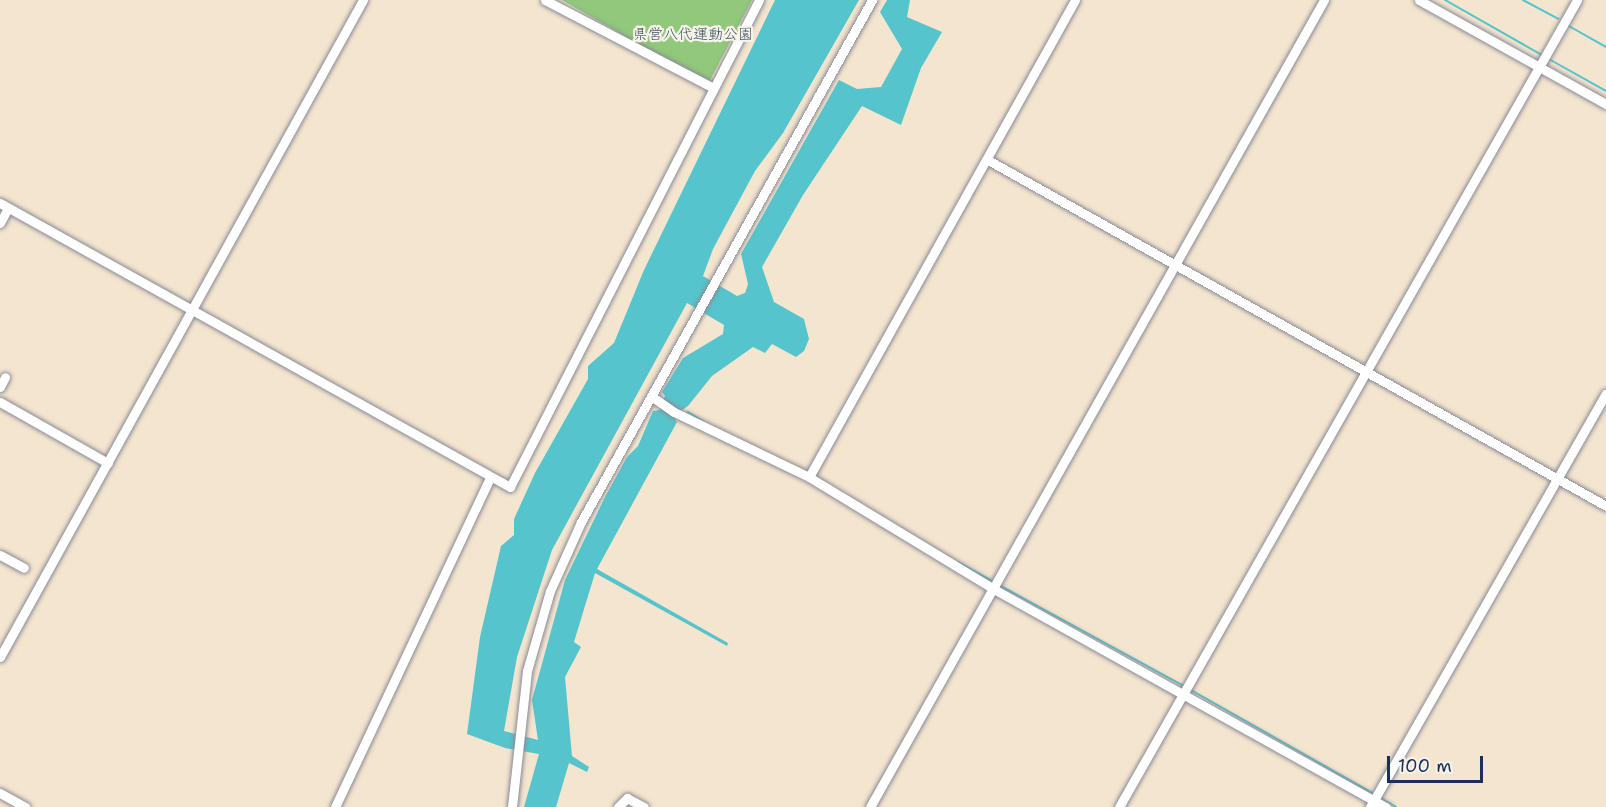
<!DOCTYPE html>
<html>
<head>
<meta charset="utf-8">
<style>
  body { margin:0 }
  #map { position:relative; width:1606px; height:807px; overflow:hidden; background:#f4e5cf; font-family:"Shantell Sans","Klee One",sans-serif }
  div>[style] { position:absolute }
  .green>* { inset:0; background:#91c87b }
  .water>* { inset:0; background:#56c4cc }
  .stream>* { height:2px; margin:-1px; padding:0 1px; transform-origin:1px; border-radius:1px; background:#56c4cc }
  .roads { filter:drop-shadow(0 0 2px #888a96) drop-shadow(0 0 2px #888a96) }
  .minor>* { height:9px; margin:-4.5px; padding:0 4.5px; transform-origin:4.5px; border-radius:4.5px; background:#fff }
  span { translate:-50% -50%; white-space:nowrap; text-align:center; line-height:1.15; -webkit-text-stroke:4.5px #f7f3e8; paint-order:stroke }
  .park-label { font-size:15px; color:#385565 }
  .scale { position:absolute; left:1387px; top:756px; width:96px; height:27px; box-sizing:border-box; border:3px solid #1b2f5e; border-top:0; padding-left:8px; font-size:18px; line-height:21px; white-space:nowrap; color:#1b2f5e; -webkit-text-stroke:4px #f7f3e8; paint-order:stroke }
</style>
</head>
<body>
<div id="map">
  <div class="green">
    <div style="clip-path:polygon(562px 0,752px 0,708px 84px)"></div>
  </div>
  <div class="water">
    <div style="clip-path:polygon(evenodd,775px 0,859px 0,783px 133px,755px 171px,713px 249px,703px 276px,737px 296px,745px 293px,748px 284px,741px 254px,839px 80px,857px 89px,881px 87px,902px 49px,880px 12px,887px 0,910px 0,907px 17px,942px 32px,921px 68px,901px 125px,862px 106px,803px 195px,762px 267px,774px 302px,804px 319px,809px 339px,804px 351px,796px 357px,772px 344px,765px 353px,753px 347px,712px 376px,688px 406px,673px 416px,677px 422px,597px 569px,728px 643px,727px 646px,595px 573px,574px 642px,581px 647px,565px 677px,572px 756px,589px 767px,587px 772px,569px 763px,556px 807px,524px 807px,539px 754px,505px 748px,467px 734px,480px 637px,501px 546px,514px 535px,514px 519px,535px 473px,588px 379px,588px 366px,614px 343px,644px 270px,775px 0,687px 303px,724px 325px,723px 334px,683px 358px,662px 392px,665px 396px,660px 410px,653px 411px,638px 446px,627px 457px,605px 497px,565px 580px,532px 700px,538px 740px,504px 731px,517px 657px,552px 550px,687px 303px)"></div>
  </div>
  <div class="stream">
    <div style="left:1445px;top:0;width:112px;rotate:29.6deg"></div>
    <div style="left:1523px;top:0;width:40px;rotate:28deg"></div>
    <div style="left:1567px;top:25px;width:45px;rotate:29.4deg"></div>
    <div style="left:1547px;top:58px;width:68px;rotate:29.2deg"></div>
    <div style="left:688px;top:412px;width:17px;rotate:31deg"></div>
    <div style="left:958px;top:562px;width:39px;rotate:29deg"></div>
    <div style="left:997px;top:584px;width:211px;rotate:28.6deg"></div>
    <div style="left:1191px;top:690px;width:208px;rotate:29.6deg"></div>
    <div style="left:1380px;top:798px;width:18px;rotate:29deg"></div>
  </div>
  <div class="roads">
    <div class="minor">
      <div style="left:545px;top:0;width:190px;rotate:27.6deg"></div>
      <div style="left:1419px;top:0;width:214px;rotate:29.1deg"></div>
      <div style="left:988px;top:160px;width:708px;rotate:29.24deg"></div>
      <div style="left:0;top:203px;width:584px;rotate:29.11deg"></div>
      <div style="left:510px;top:487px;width:547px;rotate:-62.92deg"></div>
      <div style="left:0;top:223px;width:17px;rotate:-62deg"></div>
      <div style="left:0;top:387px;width:11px;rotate:-63deg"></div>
      <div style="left:651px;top:396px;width:28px;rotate:35deg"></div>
      <div style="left:674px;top:412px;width:150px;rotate:25.7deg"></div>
      <div style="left:809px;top:477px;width:214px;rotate:31.2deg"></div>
      <div style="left:992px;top:588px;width:451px;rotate:29.1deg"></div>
      <div style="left:0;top:402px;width:124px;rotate:29.5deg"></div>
      <div style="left:809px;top:477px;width:546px;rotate:-60.85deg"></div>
      <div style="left:0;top:555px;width:27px;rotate:28deg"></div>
      <div style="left:0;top:657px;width:751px;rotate:-61.08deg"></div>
      <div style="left:0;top:793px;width:29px;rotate:29deg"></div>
      <div style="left:335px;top:807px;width:365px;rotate:-64.8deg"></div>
      <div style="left:512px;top:807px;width:137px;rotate:-83.7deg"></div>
      <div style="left:527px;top:671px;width:83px;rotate:-74deg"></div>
      <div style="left:550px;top:591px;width:76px;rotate:-65.8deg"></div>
      <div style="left:581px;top:522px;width:598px;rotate:-60.86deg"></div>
      <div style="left:618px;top:807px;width:13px;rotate:-45deg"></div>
      <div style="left:627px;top:798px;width:19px;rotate:28deg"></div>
      <div style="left:870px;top:807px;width:926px;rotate:-60.64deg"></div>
      <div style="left:1119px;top:807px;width:928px;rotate:-60.42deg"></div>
      <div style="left:1370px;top:807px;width:476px;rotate:-60.3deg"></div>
    </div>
  </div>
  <div class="park-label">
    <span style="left:693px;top:35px">県営八代運動公園</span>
  </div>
  <div class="scale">100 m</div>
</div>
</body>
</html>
